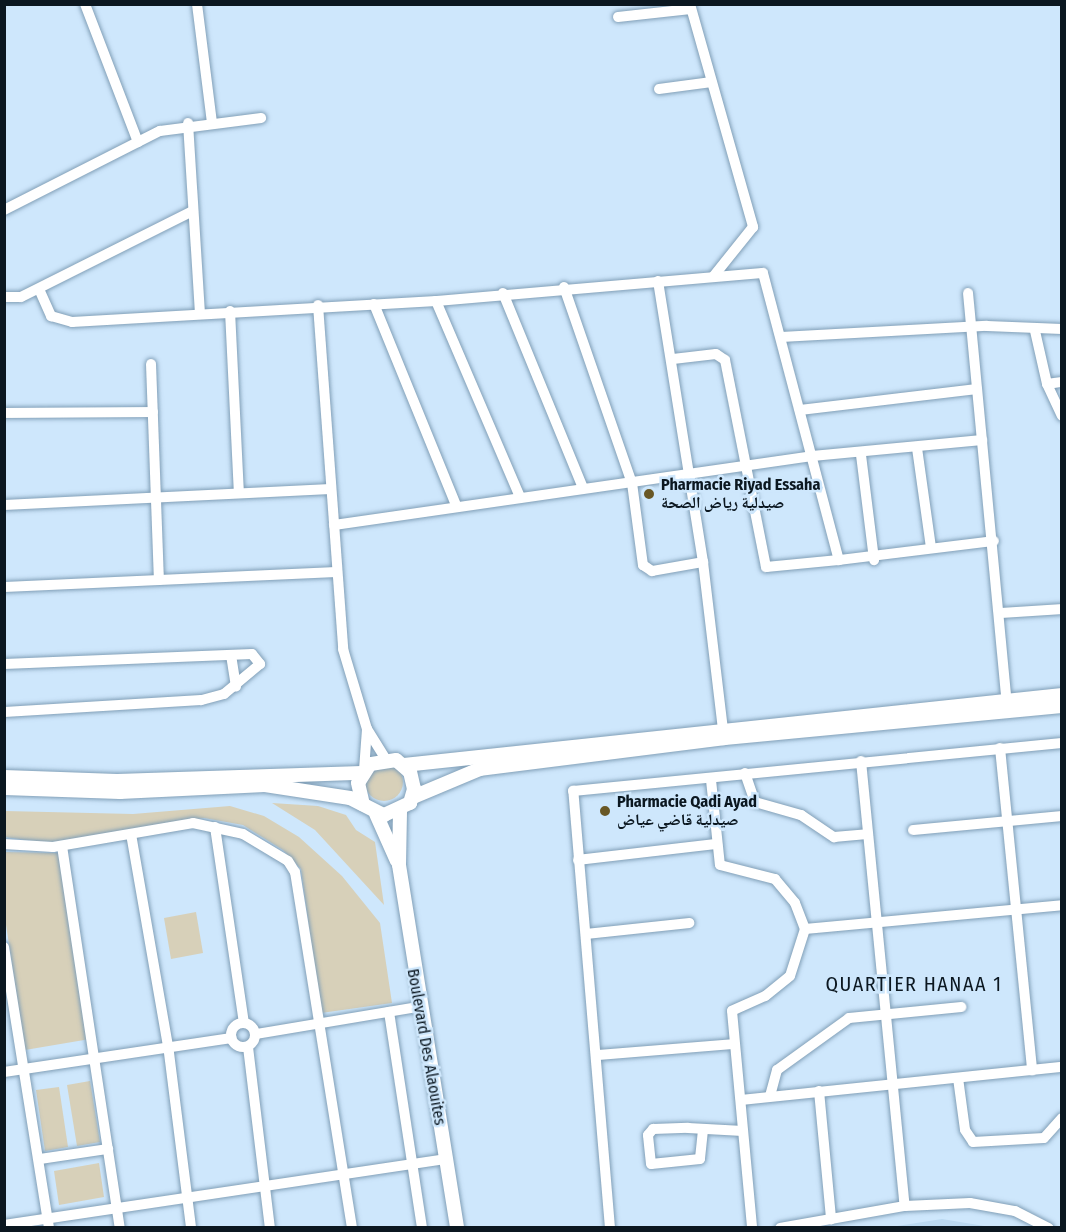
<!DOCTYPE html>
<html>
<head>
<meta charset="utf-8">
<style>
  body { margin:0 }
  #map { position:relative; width:1066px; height:1232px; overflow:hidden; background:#cee7fc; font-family:"Fira Sans Condensed","Noto Naskh Arabic",sans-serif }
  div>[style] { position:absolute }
  .built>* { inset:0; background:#bbd9f1 }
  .green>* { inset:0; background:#d7d0b9 }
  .round { border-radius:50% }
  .roads { filter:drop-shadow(0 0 2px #819fb7) drop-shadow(0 0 2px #819fb7) }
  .street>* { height:10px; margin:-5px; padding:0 5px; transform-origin:5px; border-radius:5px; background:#fff }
  .street>.ring { margin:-5px; padding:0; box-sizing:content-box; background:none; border:10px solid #fff; border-radius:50% }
  .secondary>* { height:14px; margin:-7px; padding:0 7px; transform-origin:7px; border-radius:7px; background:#fff }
  .dots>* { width:16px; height:16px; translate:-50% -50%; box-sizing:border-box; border:3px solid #cee7fc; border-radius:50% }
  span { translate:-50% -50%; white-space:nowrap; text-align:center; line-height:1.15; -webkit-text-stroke:5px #cee7fc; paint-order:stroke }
  .poi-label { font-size:16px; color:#0b1720; font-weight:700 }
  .left { translate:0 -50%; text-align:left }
  .street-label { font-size:16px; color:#0b1720 }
  .quarter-label { font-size:20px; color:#0b1720; letter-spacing:1.5px }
  .frame { position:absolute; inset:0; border:6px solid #0b1720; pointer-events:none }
</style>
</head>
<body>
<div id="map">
  <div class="built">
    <div style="clip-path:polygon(942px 1219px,990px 1227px,891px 1227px)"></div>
  </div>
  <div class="green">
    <div class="round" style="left:365px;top:763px;width:38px;height:38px"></div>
    <div style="clip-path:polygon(272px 803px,318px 806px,346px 815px,356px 830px,375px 842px,384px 905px,315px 830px)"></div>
    <div style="clip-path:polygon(230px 806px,264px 816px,299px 837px,342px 876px,380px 923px,392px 1003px,321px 1013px,301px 869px,283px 850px,243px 825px,204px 818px,46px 843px,5px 837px,5px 811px,133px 814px)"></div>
    <div style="clip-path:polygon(4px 852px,58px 853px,90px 1039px,25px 1050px,5px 918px)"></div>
    <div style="clip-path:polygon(196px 912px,203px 953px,171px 959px,164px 918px)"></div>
    <div style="clip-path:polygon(90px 1081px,100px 1142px,77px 1146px,67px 1085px)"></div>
    <div style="clip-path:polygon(59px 1087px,68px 1147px,45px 1151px,36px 1090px)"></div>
    <div style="clip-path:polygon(99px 1163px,104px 1197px,59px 1205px,54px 1171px)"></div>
  </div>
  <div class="roads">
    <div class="street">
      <div style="left:85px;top:4px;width:148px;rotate:69deg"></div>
      <div style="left:197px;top:4px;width:119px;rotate:82.8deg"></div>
      <div style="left:690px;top:4px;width:232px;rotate:74.2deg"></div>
      <div style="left:753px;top:227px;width:64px;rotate:128.7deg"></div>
      <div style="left:618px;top:17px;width:73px;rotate:-6.3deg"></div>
      <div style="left:659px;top:89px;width:53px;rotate:-7.5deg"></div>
      <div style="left:188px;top:123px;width:191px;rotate:86.4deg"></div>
      <div style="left:4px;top:210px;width:175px;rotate:-26.9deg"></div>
      <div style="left:160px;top:131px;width:102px;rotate:-7.3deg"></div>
      <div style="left:658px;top:281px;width:285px;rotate:80.9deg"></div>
      <div style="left:703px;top:562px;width:177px;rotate:83.2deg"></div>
      <div style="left:564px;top:287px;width:207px;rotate:70.9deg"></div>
      <div style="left:632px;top:483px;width:83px;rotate:82.4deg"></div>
      <div style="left:643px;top:565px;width:11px;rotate:34deg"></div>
      <div style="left:652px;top:571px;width:52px;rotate:-10deg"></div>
      <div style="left:39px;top:289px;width:30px;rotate:66deg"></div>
      <div style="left:51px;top:316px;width:22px;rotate:16deg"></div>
      <div style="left:72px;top:322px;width:365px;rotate:-3.3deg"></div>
      <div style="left:436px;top:301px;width:328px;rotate:-4.9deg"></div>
      <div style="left:763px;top:273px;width:297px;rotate:75.2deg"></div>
      <div style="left:839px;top:560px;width:156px;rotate:-7deg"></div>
      <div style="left:503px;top:293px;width:211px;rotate:67.7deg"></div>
      <div style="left:968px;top:293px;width:417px;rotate:84.6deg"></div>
      <div style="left:4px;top:297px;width:17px"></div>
      <div style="left:21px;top:297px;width:192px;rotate:-26.6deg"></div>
      <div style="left:436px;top:301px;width:213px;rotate:66.8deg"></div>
      <div style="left:374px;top:304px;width:219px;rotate:67.8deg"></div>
      <div style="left:318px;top:305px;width:345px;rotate:85.8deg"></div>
      <div style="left:343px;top:649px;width:84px;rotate:73.3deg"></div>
      <div style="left:367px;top:729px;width:36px;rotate:58deg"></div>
      <div style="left:230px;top:311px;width:182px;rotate:87.2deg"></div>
      <div style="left:1035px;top:331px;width:54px;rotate:77.2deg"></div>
      <div style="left:1047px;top:384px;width:35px;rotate:65deg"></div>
      <div style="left:781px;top:337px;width:206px;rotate:-3.1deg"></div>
      <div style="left:987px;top:326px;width:75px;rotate:2.3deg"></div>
      <div style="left:673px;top:359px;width:43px;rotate:-6.6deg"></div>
      <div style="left:716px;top:354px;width:11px;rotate:34deg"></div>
      <div style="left:725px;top:360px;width:211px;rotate:78.8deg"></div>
      <div style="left:766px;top:567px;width:73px;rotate:-5.5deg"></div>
      <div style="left:151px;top:364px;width:216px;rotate:87.9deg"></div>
      <div style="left:1047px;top:384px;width:15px;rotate:-8deg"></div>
      <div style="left:800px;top:410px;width:176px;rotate:-6.8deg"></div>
      <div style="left:4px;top:413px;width:149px;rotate:-0.4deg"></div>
      <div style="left:917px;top:448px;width:100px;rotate:82deg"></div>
      <div style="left:861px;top:455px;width:106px;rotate:82.9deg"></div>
      <div style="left:4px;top:505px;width:327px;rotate:-2.8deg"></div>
      <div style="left:334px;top:525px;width:483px;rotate:-8.2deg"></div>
      <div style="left:812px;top:456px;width:171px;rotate:-5.4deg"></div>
      <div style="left:4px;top:587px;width:333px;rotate:-2.6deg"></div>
      <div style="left:1002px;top:613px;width:60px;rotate:-3.8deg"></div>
      <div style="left:231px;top:655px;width:32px;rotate:81deg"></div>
      <div style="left:4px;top:664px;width:248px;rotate:-2.3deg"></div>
      <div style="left:252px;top:654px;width:13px;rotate:51deg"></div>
      <div style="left:260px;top:664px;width:47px;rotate:140.2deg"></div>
      <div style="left:224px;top:694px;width:24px;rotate:165deg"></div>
      <div style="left:201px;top:700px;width:197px;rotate:176.5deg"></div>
      <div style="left:1000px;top:748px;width:324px;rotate:84.3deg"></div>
      <div style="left:861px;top:761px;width:447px;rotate:84.4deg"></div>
      <div style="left:364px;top:770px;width:41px;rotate:-85.8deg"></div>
      <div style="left:745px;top:773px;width:31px;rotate:71deg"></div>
      <div style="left:755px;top:802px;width:48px;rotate:15.8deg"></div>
      <div style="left:801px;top:815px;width:40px;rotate:34deg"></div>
      <div style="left:834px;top:837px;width:33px;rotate:-5deg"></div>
      <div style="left:711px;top:780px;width:85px;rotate:84deg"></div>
      <div style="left:720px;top:865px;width:57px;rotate:14.3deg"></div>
      <div style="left:775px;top:879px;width:31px;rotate:50deg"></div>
      <div style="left:795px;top:903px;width:28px;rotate:69deg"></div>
      <div style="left:805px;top:929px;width:49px;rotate:107.7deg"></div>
      <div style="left:790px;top:976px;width:32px;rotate:141deg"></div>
      <div style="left:765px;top:996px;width:36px;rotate:156deg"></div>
      <div style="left:732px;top:1011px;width:218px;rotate:84.7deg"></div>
      <div style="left:215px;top:827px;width:198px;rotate:81.6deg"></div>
      <div style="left:913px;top:830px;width:150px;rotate:-5.4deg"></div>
      <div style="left:131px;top:834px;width:214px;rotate:80.1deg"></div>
      <div style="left:168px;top:1045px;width:184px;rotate:82.8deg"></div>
      <div style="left:4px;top:844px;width:49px;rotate:3.5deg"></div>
      <div style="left:53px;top:847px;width:142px;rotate:-9.7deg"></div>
      <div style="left:193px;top:823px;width:51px;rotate:12.4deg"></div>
      <div style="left:243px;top:834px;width:52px;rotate:31deg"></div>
      <div style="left:288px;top:861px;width:13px;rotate:58deg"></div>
      <div style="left:295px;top:872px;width:361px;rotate:80.9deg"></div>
      <div style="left:62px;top:846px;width:386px;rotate:81.4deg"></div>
      <div style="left:578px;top:860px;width:140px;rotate:-6.6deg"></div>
      <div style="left:805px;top:929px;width:258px;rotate:-5.3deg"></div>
      <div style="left:586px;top:934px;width:104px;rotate:-6.1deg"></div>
      <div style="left:4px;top:947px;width:285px;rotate:80.9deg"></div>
      <div style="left:389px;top:1012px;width:219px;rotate:81.3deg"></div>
      <div class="ring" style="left:231px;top:1023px;width:14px;height:14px"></div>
      <div style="left:256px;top:1034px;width:164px;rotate:-9.5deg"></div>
      <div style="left:248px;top:1047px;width:182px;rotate:83.1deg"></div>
      <div style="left:597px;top:1055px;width:137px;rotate:-4.6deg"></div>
      <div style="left:4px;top:1072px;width:230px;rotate:-8.5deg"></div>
      <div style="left:958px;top:1078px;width:52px;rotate:82.3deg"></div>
      <div style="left:965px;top:1130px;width:14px;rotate:56deg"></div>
      <div style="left:973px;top:1142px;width:71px;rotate:-3.2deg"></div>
      <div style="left:1044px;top:1138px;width:27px;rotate:-48deg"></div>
      <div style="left:819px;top:1091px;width:129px;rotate:84.6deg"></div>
      <div style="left:770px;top:1096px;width:27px;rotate:-75deg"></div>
      <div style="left:777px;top:1070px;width:89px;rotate:-35.8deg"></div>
      <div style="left:849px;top:1018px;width:113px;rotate:-5.6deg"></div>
      <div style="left:741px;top:1100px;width:323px;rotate:-5.9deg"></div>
      <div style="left:703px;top:1130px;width:29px;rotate:96deg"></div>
      <div style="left:700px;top:1159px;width:49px;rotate:174.2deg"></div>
      <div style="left:651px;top:1164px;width:29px;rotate:-96deg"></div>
      <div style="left:648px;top:1135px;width:8px;rotate:-50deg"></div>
      <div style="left:653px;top:1129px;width:35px;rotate:-2deg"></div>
      <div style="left:688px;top:1128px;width:55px;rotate:3.1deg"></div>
      <div style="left:40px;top:1159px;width:69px;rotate:-8.4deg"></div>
      <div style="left:4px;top:1225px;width:446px;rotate:-8.5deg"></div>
      <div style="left:610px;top:1228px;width:439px;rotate:-94.8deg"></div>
      <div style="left:573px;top:791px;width:491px;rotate:-5.6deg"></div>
      <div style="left:780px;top:1228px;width:127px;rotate:-10deg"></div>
      <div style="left:905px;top:1206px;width:65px;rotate:-2.6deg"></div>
      <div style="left:970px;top:1203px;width:46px;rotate:10.1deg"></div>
      <div style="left:1015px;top:1211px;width:38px;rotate:27deg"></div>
    </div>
    <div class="secondary">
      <div style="left:404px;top:765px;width:662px;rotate:-6.07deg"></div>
      <div style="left:4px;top:777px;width:113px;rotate:2deg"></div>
      <div style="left:117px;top:781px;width:245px;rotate:-1.9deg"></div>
      <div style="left:4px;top:788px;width:116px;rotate:2deg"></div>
      <div style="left:120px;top:792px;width:145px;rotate:-2.8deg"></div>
      <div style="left:265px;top:785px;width:86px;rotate:8.7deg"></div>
      <div style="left:350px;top:798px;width:38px;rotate:27deg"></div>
      <div style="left:384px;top:815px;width:29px;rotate:-25deg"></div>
      <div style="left:410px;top:803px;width:15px;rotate:-74deg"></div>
      <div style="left:414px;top:789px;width:17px;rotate:-103deg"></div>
      <div style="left:410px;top:772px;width:18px;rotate:-139deg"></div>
      <div style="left:396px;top:760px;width:26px;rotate:171deg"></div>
      <div style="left:370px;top:764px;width:22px;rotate:122deg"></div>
      <div style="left:358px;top:783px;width:22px;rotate:77deg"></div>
      <div style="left:413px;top:797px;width:73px;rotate:-22.7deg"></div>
      <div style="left:480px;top:769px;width:246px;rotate:-7.2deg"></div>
      <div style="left:724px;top:738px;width:340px;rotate:-5.4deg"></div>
      <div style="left:400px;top:812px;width:53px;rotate:91.1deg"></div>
      <div style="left:399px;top:865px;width:368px;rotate:80.9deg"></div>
      <div style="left:376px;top:814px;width:51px;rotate:65.9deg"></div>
    </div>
  </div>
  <div class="dots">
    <div style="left:649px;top:494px;background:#685725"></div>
    <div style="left:605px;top:811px;background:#685725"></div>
  </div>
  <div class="poi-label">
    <span class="left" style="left:661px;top:494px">Pharmacie Riyad Essaha<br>صيدلية رياض الصحة</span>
    <span class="left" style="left:617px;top:811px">Pharmacie Qadi Ayad<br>صيدلية قاضي عياض</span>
  </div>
  <div class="street-label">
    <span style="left:426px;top:1047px;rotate:80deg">Boulevard Des Alaouites</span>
  </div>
  <div class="quarter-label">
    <span style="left:914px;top:984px">QUARTIER HANAA 1</span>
  </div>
  <div class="frame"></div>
</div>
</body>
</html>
